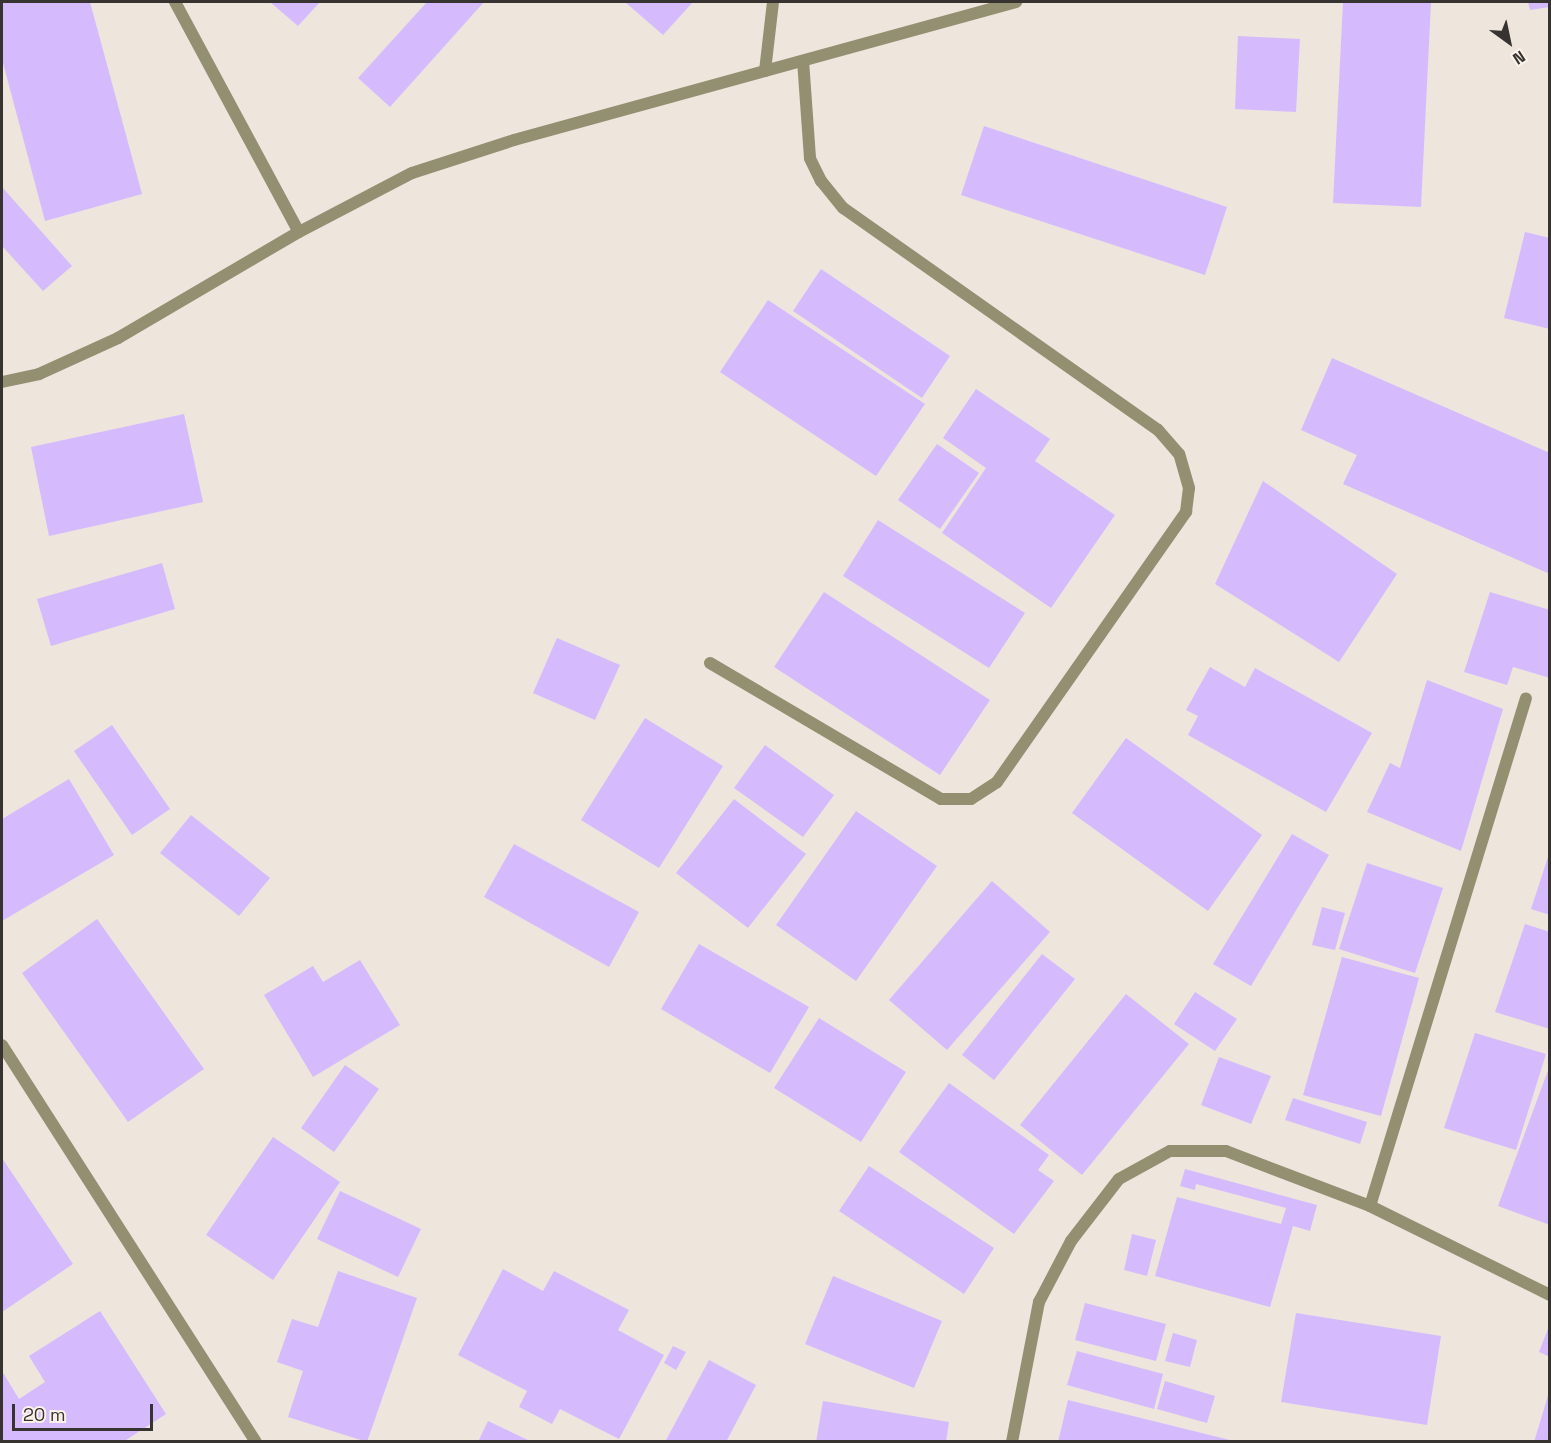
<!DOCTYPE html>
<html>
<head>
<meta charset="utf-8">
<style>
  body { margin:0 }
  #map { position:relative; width:1551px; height:1443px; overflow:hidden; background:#eee5dd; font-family:"Space Grotesk",sans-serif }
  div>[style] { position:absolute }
  .building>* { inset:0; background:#d5bbfd }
  .minor>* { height:12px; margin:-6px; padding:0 6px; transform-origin:6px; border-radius:6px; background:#938f71 }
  span { translate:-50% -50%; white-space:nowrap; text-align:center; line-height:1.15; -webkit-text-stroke:4.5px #fbf2ea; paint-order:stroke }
  .frame { position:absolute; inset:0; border:3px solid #373330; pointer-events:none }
  .north { position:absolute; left:1479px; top:12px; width:60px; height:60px; -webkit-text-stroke:4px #fbf2ea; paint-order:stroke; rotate:147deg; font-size:16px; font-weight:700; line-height:24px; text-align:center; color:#373330 }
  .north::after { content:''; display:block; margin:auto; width:21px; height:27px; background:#373330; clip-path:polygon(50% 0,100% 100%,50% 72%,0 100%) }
  .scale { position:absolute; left:12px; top:1404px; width:141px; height:27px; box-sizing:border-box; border:3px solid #373330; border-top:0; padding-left:8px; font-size:18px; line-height:21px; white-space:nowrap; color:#373330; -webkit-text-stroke:4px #fbf2ea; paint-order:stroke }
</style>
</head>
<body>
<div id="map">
  <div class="building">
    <div style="clip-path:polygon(2px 2px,90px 2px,142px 194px,45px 221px,2px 59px)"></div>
    <div style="clip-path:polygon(270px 2px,320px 2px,298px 26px)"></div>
    <div style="clip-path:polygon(427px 2px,484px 2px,390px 107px,358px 78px)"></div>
    <div style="clip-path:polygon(625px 2px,693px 2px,663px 35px)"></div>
    <div style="clip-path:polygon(1343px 2px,1431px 2px,1421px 207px,1333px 203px)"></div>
    <div style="clip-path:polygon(1528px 2px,1550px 2px,1550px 7px,1530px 10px)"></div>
    <div style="clip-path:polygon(1238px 36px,1300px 39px,1296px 112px,1235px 109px)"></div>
    <div style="clip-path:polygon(984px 126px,1227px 207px,1205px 275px,961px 195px)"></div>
    <div style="clip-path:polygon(2px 187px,72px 266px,43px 291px,2px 246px)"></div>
    <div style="clip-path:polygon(1525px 232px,1550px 238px,1550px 329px,1504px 318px)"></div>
    <div style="clip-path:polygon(821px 269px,950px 356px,922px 398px,793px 311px)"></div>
    <div style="clip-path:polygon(768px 300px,925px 404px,876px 476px,720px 372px)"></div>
    <div style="clip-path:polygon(1332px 358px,1550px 453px,1550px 574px,1343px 484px,1357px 455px,1301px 430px)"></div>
    <div style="clip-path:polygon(976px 389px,1050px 439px,1035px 461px,1115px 515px,1051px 608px,942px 533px,986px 468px,943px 438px)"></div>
    <div style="clip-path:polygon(184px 414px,203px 502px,49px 536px,31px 447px)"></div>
    <div style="clip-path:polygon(937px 444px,979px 473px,940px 529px,898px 500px)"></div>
    <div style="clip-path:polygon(1263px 481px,1397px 574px,1339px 662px,1215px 584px)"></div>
    <div style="clip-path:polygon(878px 520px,1025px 613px,989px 668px,843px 576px)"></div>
    <div style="clip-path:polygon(162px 563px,175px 609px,51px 646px,37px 599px)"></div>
    <div style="clip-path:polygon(824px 592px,990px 700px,940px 775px,774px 667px)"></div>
    <div style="clip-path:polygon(1490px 592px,1550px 610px,1550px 678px,1513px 667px,1507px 685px,1464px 672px)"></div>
    <div style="clip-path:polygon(557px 638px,620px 665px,595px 720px,533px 693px)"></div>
    <div style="clip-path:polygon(1210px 667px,1245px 687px,1255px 668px,1372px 733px,1326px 812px,1188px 735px,1198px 716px,1186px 710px)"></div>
    <div style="clip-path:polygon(1427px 680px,1503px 709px,1461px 851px,1367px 812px,1390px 763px,1400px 768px)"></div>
    <div style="clip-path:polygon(645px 718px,723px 766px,659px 868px,581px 820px)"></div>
    <div style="clip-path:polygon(112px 725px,170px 809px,132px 835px,74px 751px)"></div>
    <div style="clip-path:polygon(1126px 738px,1262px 835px,1208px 911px,1072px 813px)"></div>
    <div style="clip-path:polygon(765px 745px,834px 795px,803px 837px,734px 788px)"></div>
    <div style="clip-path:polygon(69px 779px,114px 855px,2px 921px,2px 819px)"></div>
    <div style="clip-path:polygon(734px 799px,806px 854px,748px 928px,676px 873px)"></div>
    <div style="clip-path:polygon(856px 811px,937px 866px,856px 981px,776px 925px)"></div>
    <div style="clip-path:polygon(191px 815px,270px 878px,239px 916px,160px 853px)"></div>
    <div style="clip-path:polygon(1292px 834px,1329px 855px,1251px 986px,1213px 964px)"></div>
    <div style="clip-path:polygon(514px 844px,639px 912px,609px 967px,484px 897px)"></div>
    <div style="clip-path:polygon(1549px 854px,1550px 854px,1550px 915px,1531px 909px)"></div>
    <div style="clip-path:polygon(1367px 863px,1443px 888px,1415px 973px,1339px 949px)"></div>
    <div style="clip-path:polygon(992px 881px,1050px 932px,947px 1050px,889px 1000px)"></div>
    <div style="clip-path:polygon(1322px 907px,1345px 913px,1335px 950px,1312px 945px)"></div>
    <div style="clip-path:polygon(97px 919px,204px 1069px,128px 1122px,22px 973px)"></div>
    <div style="clip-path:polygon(1525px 924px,1550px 932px,1550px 1029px,1495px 1012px)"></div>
    <div style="clip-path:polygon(699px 944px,809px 1007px,770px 1073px,661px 1009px)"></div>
    <div style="clip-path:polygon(1042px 954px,1075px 979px,994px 1080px,962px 1055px)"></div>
    <div style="clip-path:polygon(1342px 957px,1419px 978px,1381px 1116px,1303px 1095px)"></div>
    <div style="clip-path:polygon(360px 960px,400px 1025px,313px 1077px,264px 995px,313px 966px,323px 982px)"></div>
    <div style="clip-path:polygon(1195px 992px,1237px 1019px,1215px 1051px,1174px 1024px)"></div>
    <div style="clip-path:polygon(1126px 994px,1189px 1044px,1082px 1175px,1020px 1125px)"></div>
    <div style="clip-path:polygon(819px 1018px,906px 1072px,861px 1142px,774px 1088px)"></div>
    <div style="clip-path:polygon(1475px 1033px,1546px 1054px,1516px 1150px,1444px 1128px)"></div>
    <div style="clip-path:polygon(1219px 1057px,1271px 1076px,1251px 1124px,1201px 1105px)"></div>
    <div style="clip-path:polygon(345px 1065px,379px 1089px,334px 1152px,301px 1128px)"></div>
    <div style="clip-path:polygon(1550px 1065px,1550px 1225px,1498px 1206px)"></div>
    <div style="clip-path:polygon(949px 1083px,1049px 1155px,1038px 1170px,1054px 1181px,1014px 1234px,899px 1152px)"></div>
    <div style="clip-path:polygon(1293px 1098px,1367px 1122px,1360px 1144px,1285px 1120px)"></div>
    <div style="clip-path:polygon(273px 1137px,340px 1182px,273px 1280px,206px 1235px)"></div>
    <div style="clip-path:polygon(2px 1158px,73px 1264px,2px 1312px)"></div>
    <div style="clip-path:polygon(869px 1166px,994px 1248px,964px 1294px,839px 1211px)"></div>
    <div style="clip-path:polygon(1185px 1169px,1317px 1205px,1310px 1231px,1293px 1226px,1270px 1307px,1155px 1276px,1177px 1197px,1281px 1224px,1286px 1208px,1196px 1184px,1195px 1190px,1180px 1186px)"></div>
    <div style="clip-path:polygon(340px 1191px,421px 1229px,398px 1277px,317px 1239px)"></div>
    <div style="clip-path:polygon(1132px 1234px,1156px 1240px,1147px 1276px,1124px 1270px)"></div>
    <div style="clip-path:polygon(503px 1269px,543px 1291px,554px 1271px,629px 1310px,618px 1330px,664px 1355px,619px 1439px,560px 1409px,552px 1424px,519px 1407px,527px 1391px,458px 1355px)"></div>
    <div style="clip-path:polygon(338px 1271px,417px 1298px,367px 1442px,288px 1417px,303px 1371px,277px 1362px,292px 1319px,318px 1327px)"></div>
    <div style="clip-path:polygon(833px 1276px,942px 1321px,914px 1388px,805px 1344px)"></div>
    <div style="clip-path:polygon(1085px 1303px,1166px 1324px,1156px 1361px,1075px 1340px)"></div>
    <div style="clip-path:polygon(100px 1311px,166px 1414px,123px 1442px,2px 1442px,2px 1371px,19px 1399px,45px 1382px,29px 1356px)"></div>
    <div style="clip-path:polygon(1296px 1313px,1441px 1336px,1427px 1425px,1281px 1402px)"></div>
    <div style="clip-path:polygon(1549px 1326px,1550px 1326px,1550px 1357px,1539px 1352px)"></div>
    <div style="clip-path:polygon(1173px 1333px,1197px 1340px,1190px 1367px,1165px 1361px)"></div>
    <div style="clip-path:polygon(673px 1346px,686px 1352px,676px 1370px,664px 1363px)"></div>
    <div style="clip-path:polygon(1077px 1351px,1163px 1374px,1154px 1409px,1067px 1385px)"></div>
    <div style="clip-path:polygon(709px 1360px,756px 1385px,726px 1442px,665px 1442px)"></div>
    <div style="clip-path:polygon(1165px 1381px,1215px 1396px,1207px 1423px,1157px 1409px)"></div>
    <div style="clip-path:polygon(1549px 1392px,1550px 1442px,1534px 1442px,1541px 1419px)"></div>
    <div style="clip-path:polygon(1068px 1400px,1234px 1441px,1234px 1442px,1058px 1442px)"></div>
    <div style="clip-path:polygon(823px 1401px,949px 1422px,946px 1442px,816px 1442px)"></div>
    <div style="clip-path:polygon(488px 1421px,532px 1442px,478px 1442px)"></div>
  </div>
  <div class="minor">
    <div style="left:175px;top:2px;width:261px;rotate:61.7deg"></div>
    <div style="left:765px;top:71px;width:69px;rotate:-83.4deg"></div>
    <div style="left:2px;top:382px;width:38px;rotate:-12deg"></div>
    <div style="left:39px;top:374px;width:87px;rotate:-24.5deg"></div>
    <div style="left:118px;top:338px;width:210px;rotate:-30.4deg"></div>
    <div style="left:299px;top:232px;width:127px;rotate:-27.6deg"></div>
    <div style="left:412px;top:173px;width:107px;rotate:-17.9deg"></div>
    <div style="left:514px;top:140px;width:521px;rotate:-15.37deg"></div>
    <div style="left:710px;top:663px;width:268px;rotate:30.5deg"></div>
    <div style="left:941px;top:799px;width:30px"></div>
    <div style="left:971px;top:799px;width:31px;rotate:-33deg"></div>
    <div style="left:997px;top:782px;width:330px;rotate:-55deg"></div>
    <div style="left:1186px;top:512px;width:24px;rotate:-83deg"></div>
    <div style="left:1189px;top:488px;width:35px;rotate:-106deg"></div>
    <div style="left:1179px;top:454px;width:32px;rotate:-131deg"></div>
    <div style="left:1158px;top:430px;width:385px;rotate:-144.8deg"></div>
    <div style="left:843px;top:208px;width:35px;rotate:-129deg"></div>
    <div style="left:821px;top:181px;width:25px;rotate:-116deg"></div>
    <div style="left:810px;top:158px;width:97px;rotate:-94.1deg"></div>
    <div style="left:2px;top:1045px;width:471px;rotate:57.4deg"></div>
    <div style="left:1370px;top:1206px;width:531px;rotate:-72.93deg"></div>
    <div style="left:1012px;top:1442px;width:143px;rotate:-79.1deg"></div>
    <div style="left:1039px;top:1302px;width:69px;rotate:-62.3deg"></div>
    <div style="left:1071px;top:1241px;width:78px;rotate:-52.3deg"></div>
    <div style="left:1119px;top:1179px;width:58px;rotate:-28.8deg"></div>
    <div style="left:1170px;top:1151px;width:56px"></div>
    <div style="left:1226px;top:1151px;width:154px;rotate:20.9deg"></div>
    <div style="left:1370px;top:1206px;width:201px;rotate:26.3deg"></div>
  </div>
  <div class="frame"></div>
  <div class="north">N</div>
  <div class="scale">20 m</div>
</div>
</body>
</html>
